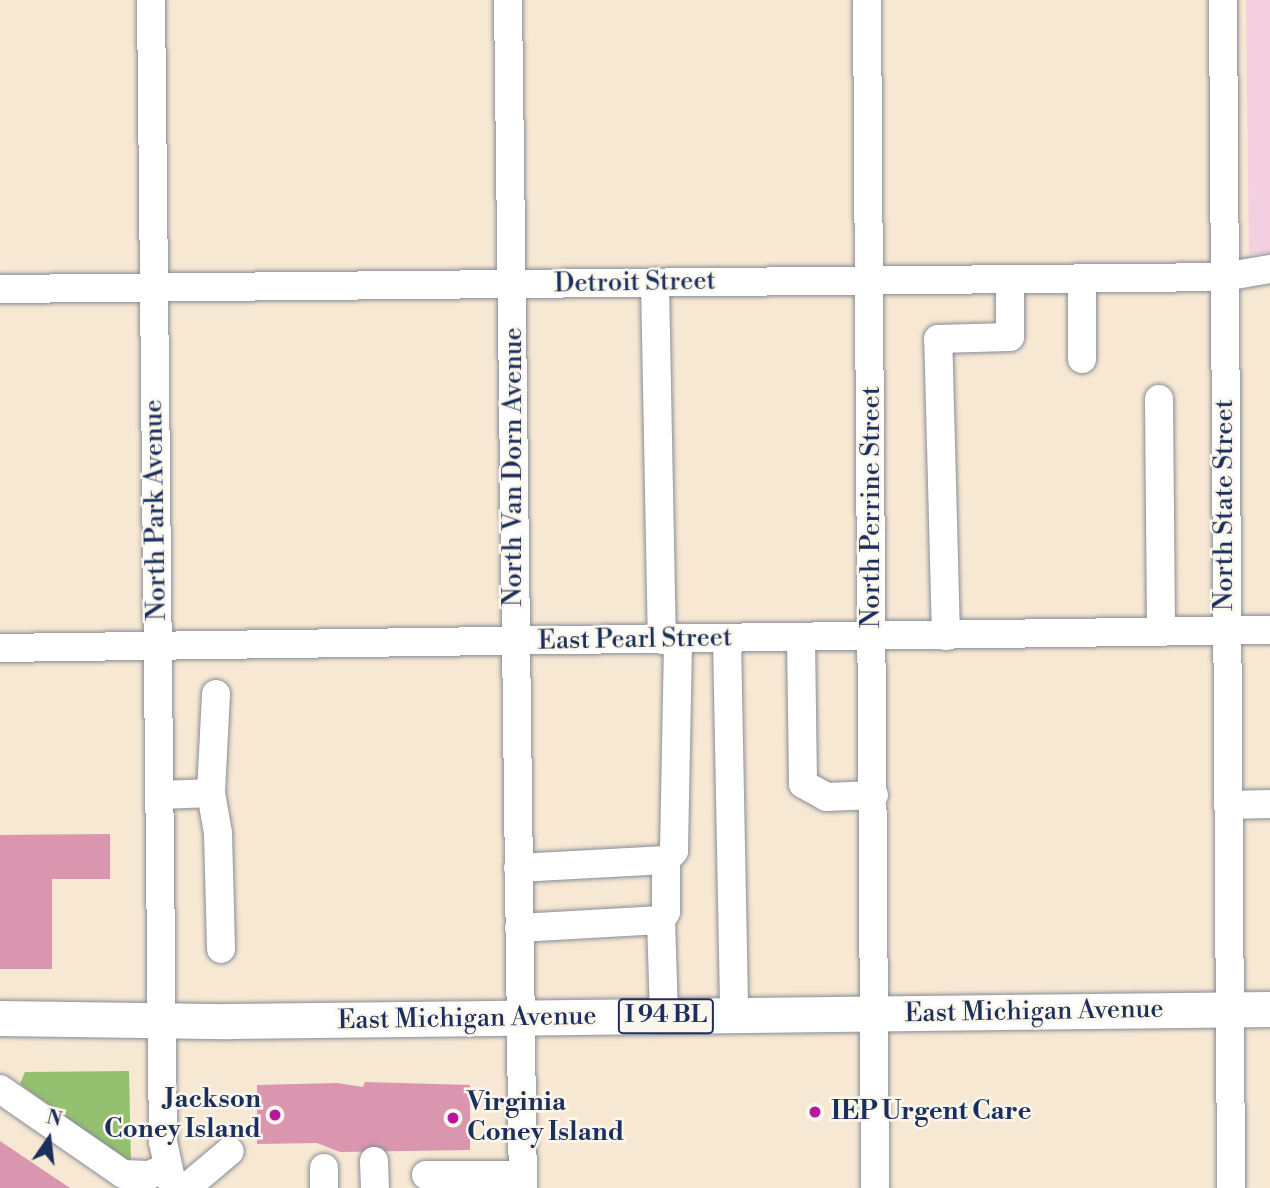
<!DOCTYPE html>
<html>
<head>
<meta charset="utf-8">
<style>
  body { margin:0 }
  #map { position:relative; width:1270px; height:1188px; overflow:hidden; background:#f6e8d2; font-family:"Libre Bodoni",serif }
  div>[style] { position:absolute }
  .built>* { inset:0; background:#f3cfdf }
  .green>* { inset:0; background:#94c170 }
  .building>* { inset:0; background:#da96ae }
  .roads { filter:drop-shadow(0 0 2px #888c98) drop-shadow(0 0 2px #888c98) }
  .minor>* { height:28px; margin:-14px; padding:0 14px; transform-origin:14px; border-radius:14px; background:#fff }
  .major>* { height:35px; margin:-17.5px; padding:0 17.5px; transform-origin:17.5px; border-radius:17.5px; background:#fff }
  .dots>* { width:19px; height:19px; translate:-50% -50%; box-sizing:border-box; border:4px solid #fbf7ec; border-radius:50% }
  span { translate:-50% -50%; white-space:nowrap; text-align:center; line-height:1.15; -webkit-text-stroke:5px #fbf7ec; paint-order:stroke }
  .shield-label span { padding:2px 5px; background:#fbf7ec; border:2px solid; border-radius:5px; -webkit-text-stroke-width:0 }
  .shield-label { font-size:24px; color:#1b2f5e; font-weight:700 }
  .street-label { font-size:26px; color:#1b2f5e }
  .poi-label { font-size:26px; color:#1b2f5e; font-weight:700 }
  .right { translate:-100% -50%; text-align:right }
  .left { translate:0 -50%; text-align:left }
  .north { position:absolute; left:14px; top:1104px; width:70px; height:70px; -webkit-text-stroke:5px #fbf7ec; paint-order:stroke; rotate:14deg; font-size:19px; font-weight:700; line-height:28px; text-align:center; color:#1b2f5e }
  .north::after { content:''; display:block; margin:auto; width:24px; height:32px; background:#1b2f5e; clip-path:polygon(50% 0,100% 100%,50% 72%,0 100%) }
</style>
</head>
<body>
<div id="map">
  <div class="built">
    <div style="clip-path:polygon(1246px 0,1270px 0,1270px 253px,1249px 254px)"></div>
  </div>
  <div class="green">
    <div style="clip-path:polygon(129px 1071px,131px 1164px,20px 1084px,25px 1072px)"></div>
  </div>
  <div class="building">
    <div style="clip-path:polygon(110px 834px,110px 879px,52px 879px,52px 969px,0 969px,0 835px)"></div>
    <div style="clip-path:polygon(365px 1082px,470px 1085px,470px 1150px,340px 1152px,317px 1143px,257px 1144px,257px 1085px,337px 1083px,363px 1087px)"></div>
    <div style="clip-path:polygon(0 1141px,70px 1188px,0 1188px)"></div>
  </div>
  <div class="roads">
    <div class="minor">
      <div style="left:151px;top:0;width:1142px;rotate:89.4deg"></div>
      <div style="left:163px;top:1142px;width:47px;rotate:77.7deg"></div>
      <div style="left:508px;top:0;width:1188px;rotate:89.28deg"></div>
      <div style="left:867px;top:0;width:1188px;rotate:89.61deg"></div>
      <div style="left:1223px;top:0;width:1188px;rotate:89.61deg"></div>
      <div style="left:1082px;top:278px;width:81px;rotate:90deg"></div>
      <div style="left:655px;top:282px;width:358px;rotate:88.9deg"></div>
      <div style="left:0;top:289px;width:1224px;rotate:-0.56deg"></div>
      <div style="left:1224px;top:277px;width:47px;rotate:-9.9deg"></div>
      <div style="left:1159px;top:399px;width:233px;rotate:89.5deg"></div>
      <div style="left:946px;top:636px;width:297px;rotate:-91.5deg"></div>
      <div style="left:938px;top:339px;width:72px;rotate:-1.6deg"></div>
      <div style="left:1010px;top:337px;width:57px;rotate:-90deg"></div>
      <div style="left:801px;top:638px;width:146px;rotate:89.2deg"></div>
      <div style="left:803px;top:784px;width:26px;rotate:29deg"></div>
      <div style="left:826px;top:797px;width:48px;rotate:-2.4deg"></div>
      <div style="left:727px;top:639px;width:376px;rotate:88.9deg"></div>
      <div style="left:0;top:648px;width:1270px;rotate:-0.81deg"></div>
      <div style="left:216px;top:694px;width:99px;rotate:92.9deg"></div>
      <div style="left:211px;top:793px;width:41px;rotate:80.1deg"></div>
      <div style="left:218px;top:833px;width:116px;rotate:88.5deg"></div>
      <div style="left:161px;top:795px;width:50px;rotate:-2.3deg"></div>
      <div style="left:1228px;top:805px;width:42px;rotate:-1.4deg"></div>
      <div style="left:518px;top:868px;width:148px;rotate:-3.1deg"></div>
      <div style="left:666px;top:860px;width:12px;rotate:-48deg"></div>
      <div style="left:674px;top:851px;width:211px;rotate:-88.9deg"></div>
      <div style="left:661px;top:920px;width:96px;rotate:88.2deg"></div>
      <div style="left:519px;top:928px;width:142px;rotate:-3.2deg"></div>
      <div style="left:661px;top:920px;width:9px;rotate:-58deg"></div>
      <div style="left:666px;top:912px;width:52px;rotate:-90deg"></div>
      <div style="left:0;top:1089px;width:150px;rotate:34.6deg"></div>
      <div style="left:123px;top:1174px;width:26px;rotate:2deg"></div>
      <div style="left:149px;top:1175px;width:18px;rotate:-22deg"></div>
      <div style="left:374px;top:1161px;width:27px;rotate:88deg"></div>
      <div style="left:324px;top:1168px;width:20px;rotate:90deg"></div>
      <div style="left:426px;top:1175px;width:97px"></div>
      <div style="left:186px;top:1188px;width:57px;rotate:-40.1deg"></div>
    </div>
    <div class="major">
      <div style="left:0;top:1018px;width:229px;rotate:0.8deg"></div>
      <div style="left:229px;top:1021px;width:1041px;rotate:-0.66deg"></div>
    </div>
  </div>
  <div class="dots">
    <div style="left:815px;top:1112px;background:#b5179e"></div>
    <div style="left:275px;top:1115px;background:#b5179e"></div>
    <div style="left:453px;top:1118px;background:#b5179e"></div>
  </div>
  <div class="shield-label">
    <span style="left:666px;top:1016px">I 94 BL</span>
  </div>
  <div class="street-label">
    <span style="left:635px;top:283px;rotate:-1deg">Detroit Street</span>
    <span style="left:514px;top:467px;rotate:-90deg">North Van Dorn Avenue</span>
    <span style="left:1225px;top:505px;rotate:-90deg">North State Street</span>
    <span style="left:872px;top:507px;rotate:-90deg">North Perrine Street</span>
    <span style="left:156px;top:510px;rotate:-91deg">North Park Avenue</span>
    <span style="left:635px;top:640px;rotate:-1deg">East Pearl Street</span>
    <span style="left:1034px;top:1012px;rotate:-1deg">East Michigan Avenue</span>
    <span style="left:467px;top:1019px;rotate:-1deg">East Michigan Avenue</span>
  </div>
  <div class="poi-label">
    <span class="right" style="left:261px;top:1115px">Jackson<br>Coney Island</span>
    <span class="left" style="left:467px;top:1118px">Virginia<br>Coney Island</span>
    <span class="left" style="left:831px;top:1112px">IEP Urgent Care</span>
  </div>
  <div class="north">N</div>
</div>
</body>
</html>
